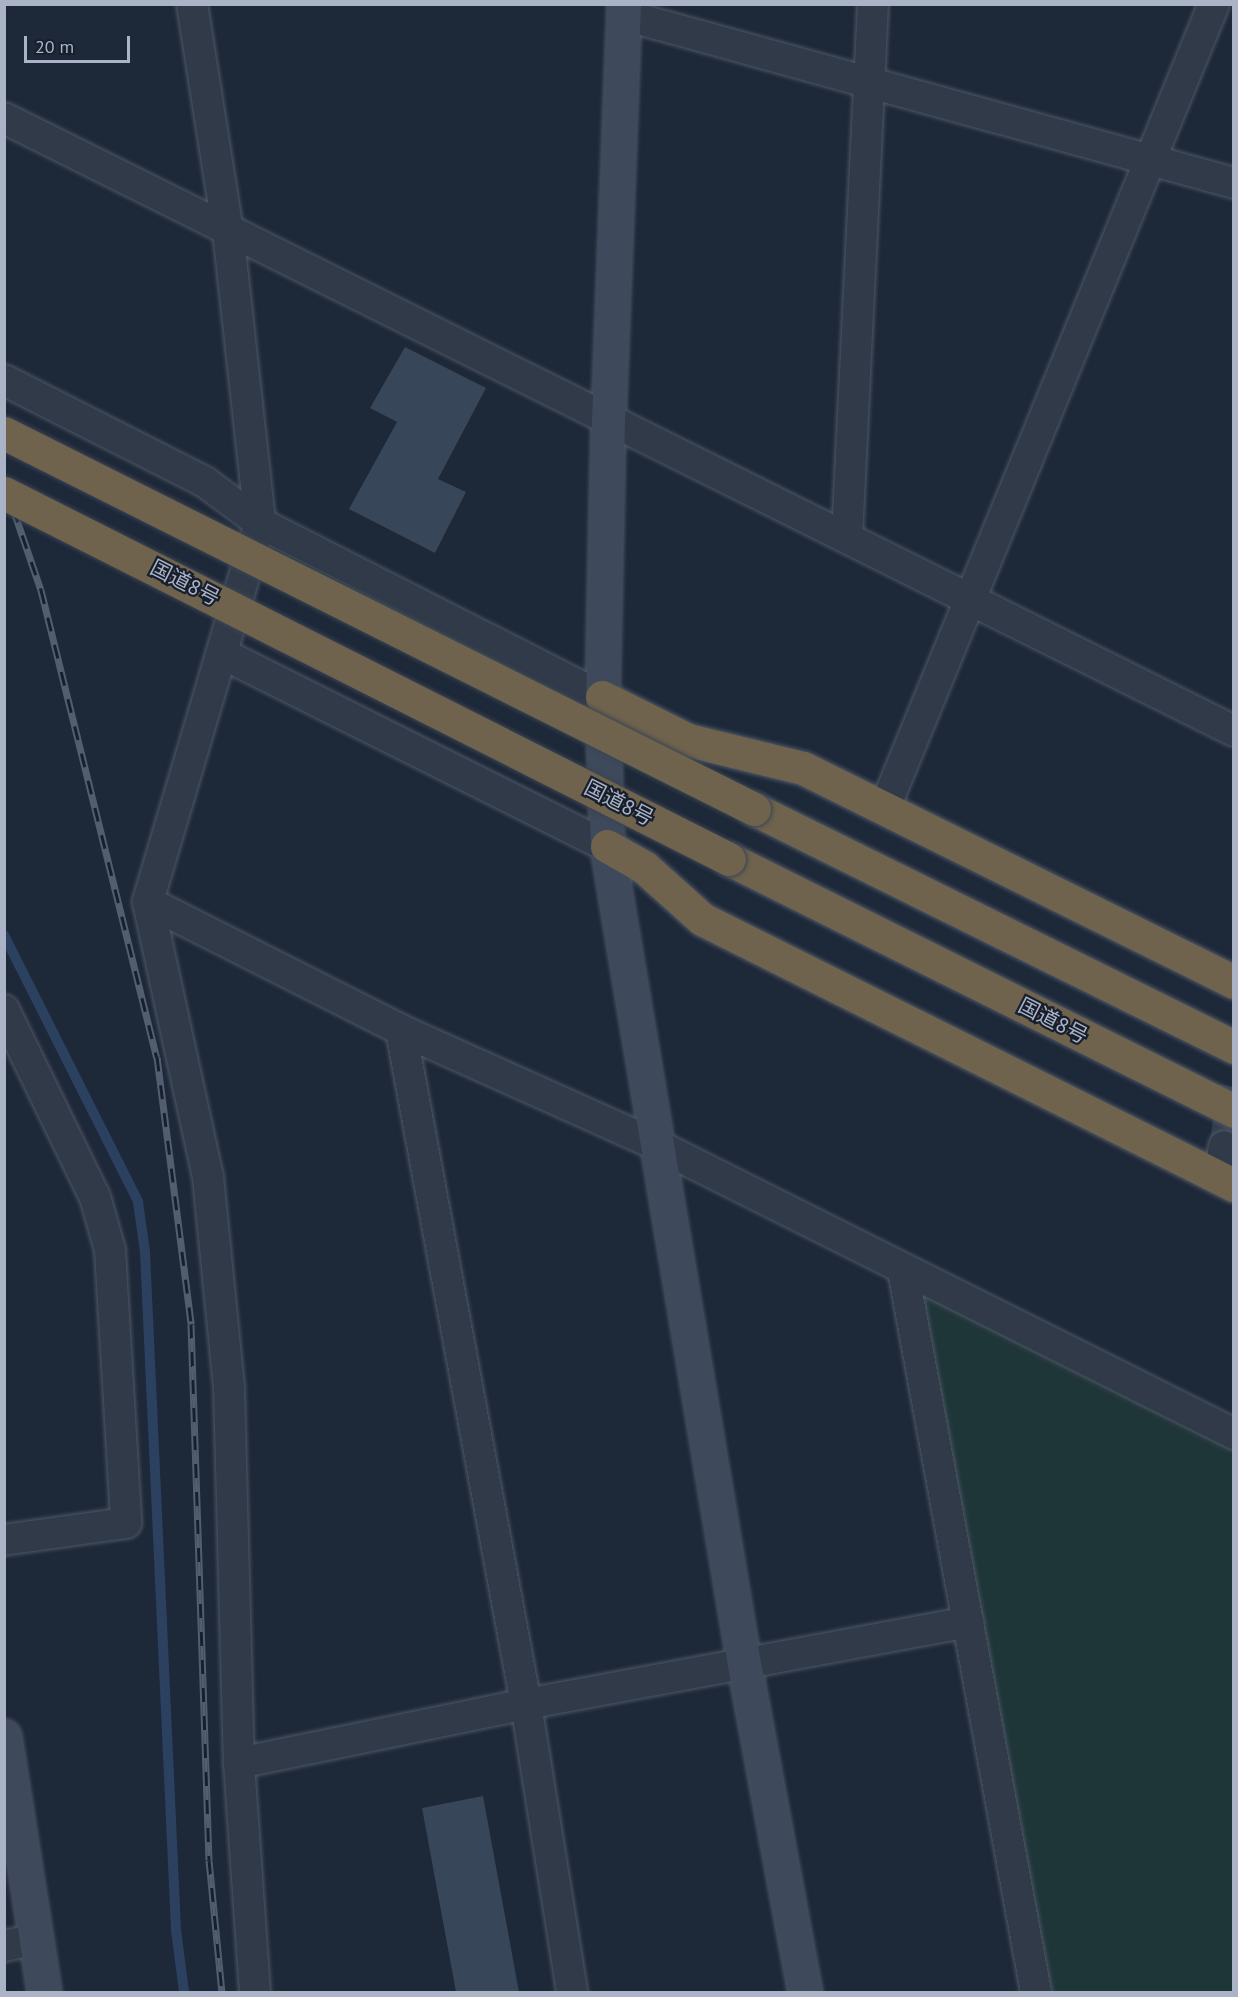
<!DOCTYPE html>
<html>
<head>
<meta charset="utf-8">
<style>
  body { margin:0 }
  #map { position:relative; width:1238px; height:1997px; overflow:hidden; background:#1d2838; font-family:"PT Sans","Noto Sans JP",sans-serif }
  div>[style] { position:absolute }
  .green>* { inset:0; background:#1f3639 }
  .stream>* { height:10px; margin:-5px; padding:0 5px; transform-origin:5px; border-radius:5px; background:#2c415f }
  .building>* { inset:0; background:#384659 }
  .street-tunnel>* { height:30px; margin-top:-15px; transform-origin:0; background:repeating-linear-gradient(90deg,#323d4d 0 30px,transparent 0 45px) }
  .roads { filter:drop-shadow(0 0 2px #4e5767) drop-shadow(0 0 2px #4e5767) }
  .street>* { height:30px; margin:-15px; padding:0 15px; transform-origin:15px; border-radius:15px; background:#313a49 }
  .secondary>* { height:33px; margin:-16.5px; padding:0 16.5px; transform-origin:16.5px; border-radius:16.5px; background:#3e495c }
  .highway>* { height:33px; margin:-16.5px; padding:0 16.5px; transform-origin:16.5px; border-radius:16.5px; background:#6f634d }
  .rail>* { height:7px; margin-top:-3.5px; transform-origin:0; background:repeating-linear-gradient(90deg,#171f2d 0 14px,#525e70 0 28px); box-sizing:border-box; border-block:2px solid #525e70 }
  .bridges { filter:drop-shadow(0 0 2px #3b4453) drop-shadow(0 0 2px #3b4453) }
  .highway-bridge>* { height:33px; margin:-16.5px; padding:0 16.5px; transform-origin:16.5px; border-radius:16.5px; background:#6f634d }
  span { translate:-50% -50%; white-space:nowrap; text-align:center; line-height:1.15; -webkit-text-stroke:4.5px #171f2d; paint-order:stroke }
  .street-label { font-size:21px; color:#aab4c6 }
  .frame { position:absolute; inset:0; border:6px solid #aab4c6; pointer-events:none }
  .scale { position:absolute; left:24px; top:36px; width:106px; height:27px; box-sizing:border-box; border:3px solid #aab4c6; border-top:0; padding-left:8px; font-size:18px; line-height:21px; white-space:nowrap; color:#aab4c6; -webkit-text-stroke:4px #171f2d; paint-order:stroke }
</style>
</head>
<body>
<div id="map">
  <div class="green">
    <div style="clip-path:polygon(903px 1270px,1233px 1433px,1233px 1992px,1036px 1992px)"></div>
  </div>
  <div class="stream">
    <div style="left:4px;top:935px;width:299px;rotate:63.3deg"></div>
    <div style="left:138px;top:1202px;width:50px;rotate:82deg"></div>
    <div style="left:145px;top:1252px;width:679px;rotate:87.38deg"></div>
    <div style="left:176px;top:1930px;width:63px;rotate:82.6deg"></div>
  </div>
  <div class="building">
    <div style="clip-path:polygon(405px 347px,486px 388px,438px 479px,466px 492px,435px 553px,349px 509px,397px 422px,370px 408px)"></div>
    <div style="clip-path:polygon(483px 1796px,519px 1992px,456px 1992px,422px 1808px)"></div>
  </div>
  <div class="street-tunnel">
    <div style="left:1224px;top:1146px;width:60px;rotate:-80.4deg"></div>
  </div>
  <div class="roads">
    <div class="street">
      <div style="left:192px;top:4px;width:230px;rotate:81deg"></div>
      <div style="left:228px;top:231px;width:294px;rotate:83.7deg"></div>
      <div style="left:260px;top:523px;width:395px;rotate:106.5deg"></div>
      <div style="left:148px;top:902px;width:281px;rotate:77.7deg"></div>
      <div style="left:208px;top:1177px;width:211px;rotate:84.3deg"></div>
      <div style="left:229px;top:1387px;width:376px;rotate:88.5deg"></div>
      <div style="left:239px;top:1763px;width:230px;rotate:86deg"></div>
      <div style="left:624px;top:15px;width:633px;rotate:15.4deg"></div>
      <div style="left:4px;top:118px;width:1374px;rotate:26.49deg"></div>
      <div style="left:4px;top:380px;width:225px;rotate:26.9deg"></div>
      <div style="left:205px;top:482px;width:69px;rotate:36.7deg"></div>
      <div style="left:260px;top:523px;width:384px;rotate:27deg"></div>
      <div style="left:847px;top:538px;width:535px;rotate:-87.21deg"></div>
      <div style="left:223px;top:654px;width:429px;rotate:26.6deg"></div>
      <div style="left:885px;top:807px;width:868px;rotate:-67.72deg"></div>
      <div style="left:148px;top:902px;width:284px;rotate:26.8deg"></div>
      <div style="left:401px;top:1030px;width:278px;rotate:24.2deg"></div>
      <div style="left:655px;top:1144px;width:648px;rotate:26.6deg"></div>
      <div style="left:4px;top:1010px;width:208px;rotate:64.1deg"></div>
      <div style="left:95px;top:1197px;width:55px;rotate:74.2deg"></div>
      <div style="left:110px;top:1250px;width:273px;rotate:86.6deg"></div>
      <div style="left:126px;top:1523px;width:123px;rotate:172.1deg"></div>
      <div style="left:401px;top:1030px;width:685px;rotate:79.49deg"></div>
      <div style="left:526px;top:1704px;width:292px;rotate:80.9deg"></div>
      <div style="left:1219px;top:1178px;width:32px;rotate:-81deg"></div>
      <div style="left:903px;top:1270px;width:734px;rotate:79.56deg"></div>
      <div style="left:239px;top:1763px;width:293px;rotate:-11.6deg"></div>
      <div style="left:526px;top:1704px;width:450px;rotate:-10.5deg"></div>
      <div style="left:4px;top:1946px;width:34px;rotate:-12deg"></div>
    </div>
    <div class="secondary">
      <div style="left:624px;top:4px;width:415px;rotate:92.2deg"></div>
      <div style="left:608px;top:419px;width:278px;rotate:91.2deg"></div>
      <div style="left:602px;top:697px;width:149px;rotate:88.1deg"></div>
      <div style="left:607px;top:846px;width:829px;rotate:80.49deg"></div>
      <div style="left:744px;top:1664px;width:334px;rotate:79.5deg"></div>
      <div style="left:4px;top:1736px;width:259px;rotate:81.1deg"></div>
    </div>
    <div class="highway">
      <div style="left:602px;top:697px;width:96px;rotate:26.6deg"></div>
      <div style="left:688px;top:740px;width:118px;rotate:13.7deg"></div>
      <div style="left:803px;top:768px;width:481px;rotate:26.4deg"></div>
      <div style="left:754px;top:809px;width:536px;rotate:26.37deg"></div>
      <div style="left:607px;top:846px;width:43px;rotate:29.6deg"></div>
      <div style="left:644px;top:867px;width:78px;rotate:41.9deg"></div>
      <div style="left:702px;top:919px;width:595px;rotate:26.57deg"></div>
      <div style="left:729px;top:859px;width:564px;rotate:26.52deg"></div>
    </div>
  </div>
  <div class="rail">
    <div style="left:4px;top:482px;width:114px;rotate:71.1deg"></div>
    <div style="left:41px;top:590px;width:481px;rotate:76.1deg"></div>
    <div style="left:157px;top:1057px;width:269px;rotate:82.7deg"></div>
    <div style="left:191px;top:1324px;width:536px;rotate:88.08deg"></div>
    <div style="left:209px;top:1860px;width:133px;rotate:84.4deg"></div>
  </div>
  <div class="bridges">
    <div class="highway-bridge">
      <div style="left:4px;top:433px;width:839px;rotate:26.63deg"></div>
      <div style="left:4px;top:493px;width:812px;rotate:26.79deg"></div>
    </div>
  </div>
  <div class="street-label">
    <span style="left:185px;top:583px;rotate:27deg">国道8号</span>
    <span style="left:619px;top:803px;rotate:27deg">国道8号</span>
    <span style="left:1053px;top:1021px;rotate:27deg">国道8号</span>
  </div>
  <div class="frame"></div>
  <div class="scale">20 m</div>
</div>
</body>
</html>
